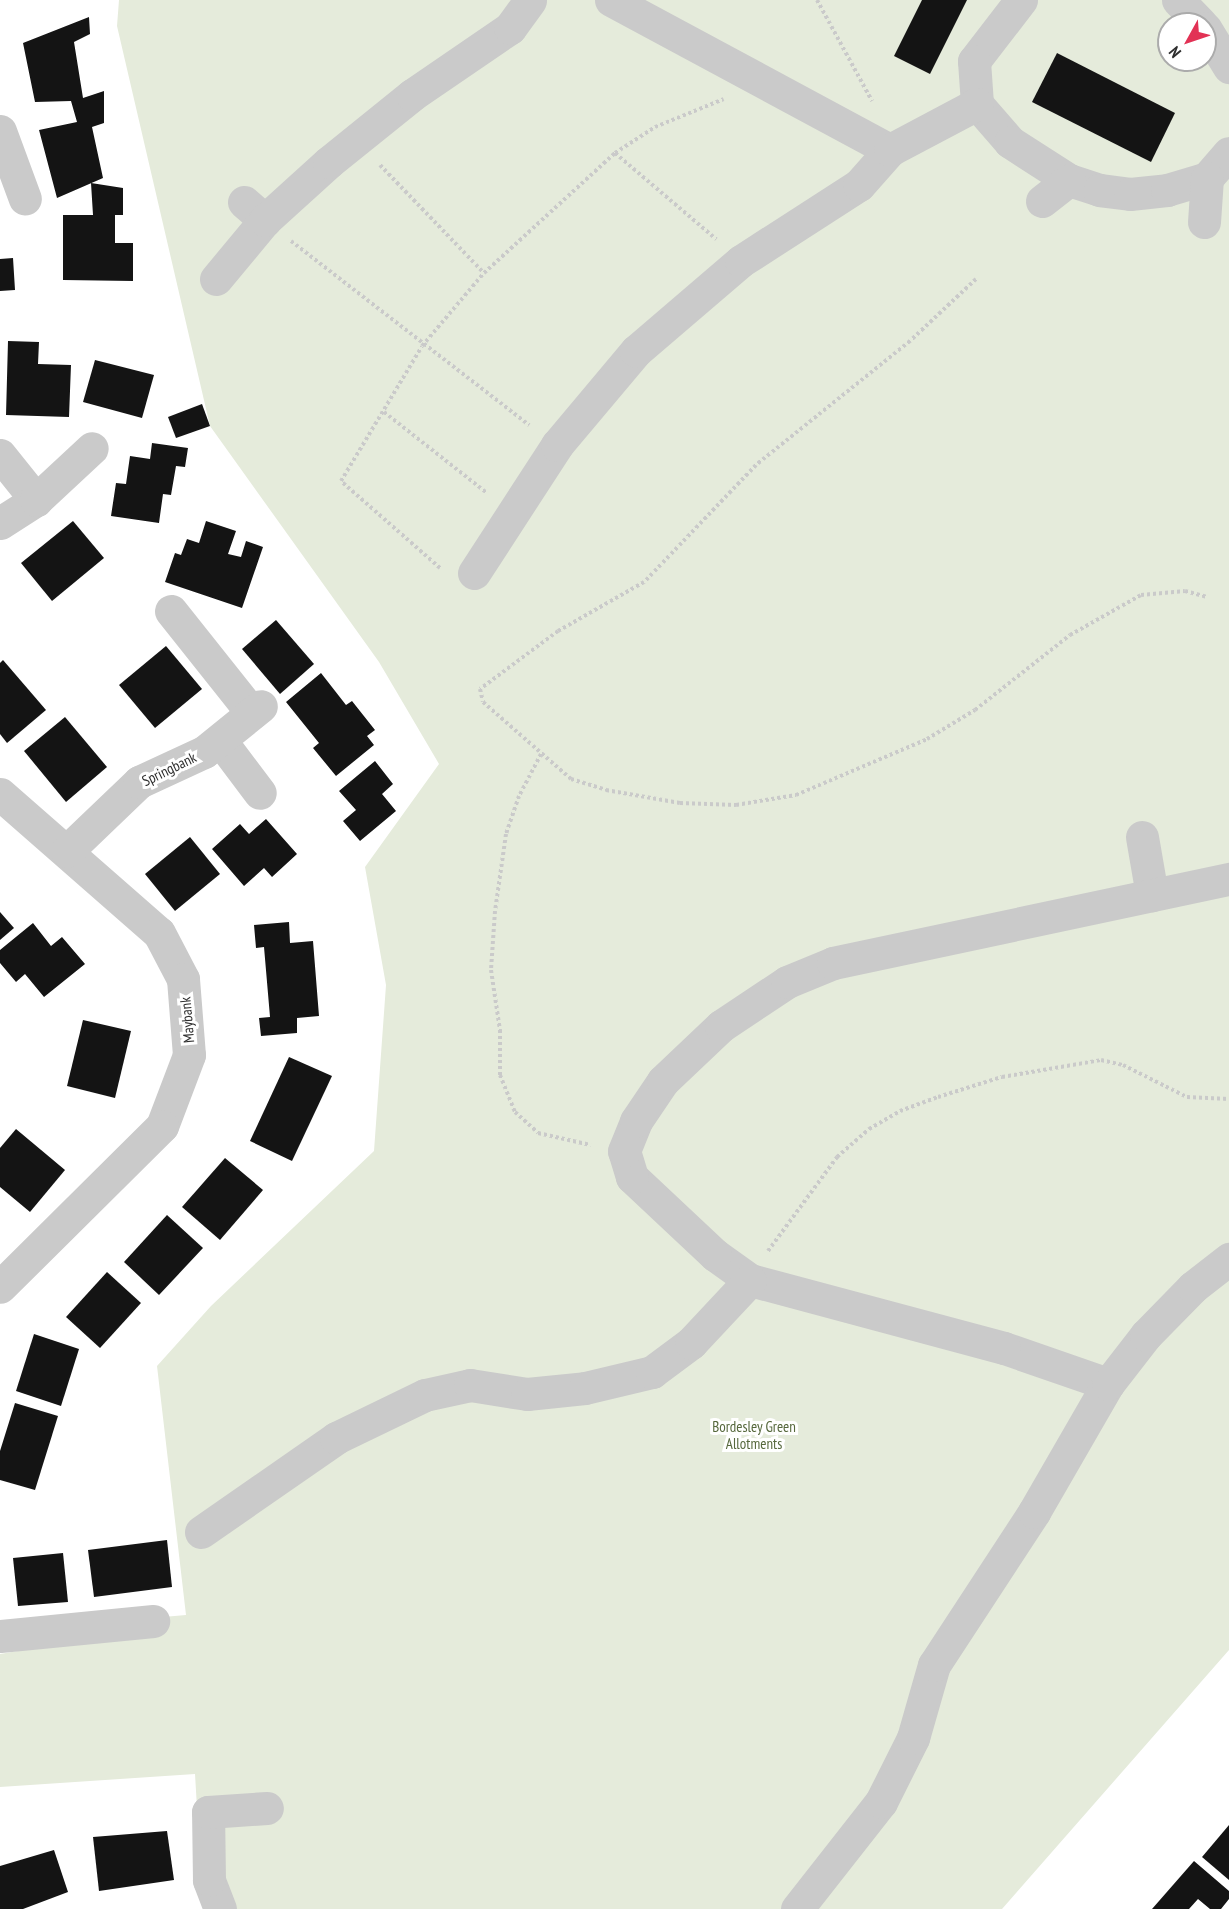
<!DOCTYPE html>
<html>
<head>
<meta charset="utf-8">
<style>
  body { margin:0 }
  #map { position:relative; width:1229px; height:1909px; overflow:hidden; background:#fff; font-family:"PT Sans Narrow",sans-serif }
  div>[style] { position:absolute }
  .green>* { inset:0; background:#e5ebdb }
  .building>* { inset:0; background:#141414 }
  .path>* { height:4px; margin-top:-2px; transform-origin:0; background:repeating-linear-gradient(90deg,#cacaca 0 3px,transparent 0 6px) }
  .minor>* { height:33px; margin:-16.5px; padding:0 16.5px; transform-origin:16.5px; border-radius:16.5px; background:#cacaca }
  span { translate:-50% -50%; white-space:nowrap; text-align:center; line-height:1.15; -webkit-text-stroke:6px #fff; paint-order:stroke }
  .street-label { font-size:15px; color:#2d2d2d }
  .park-label { font-size:15px; color:#56683c }
  .north { position:absolute; left:1157px; top:12px; width:60px; height:60px; box-sizing:border-box; background:#fff; border:2px solid #ababab; border-radius:50%; rotate:230deg; font-size:16px; font-weight:700; line-height:24px; text-align:center; color:#2d2d2d }
  .north::after { content:''; display:block; margin:auto; width:21px; height:27px; background:#e23255; clip-path:polygon(50% 0,100% 100%,50% 72%,0 100%) }
</style>
</head>
<body>
<div id="map">
  <div class="green">
    <div style="clip-path:polygon(evenodd,119px 0,1229px 0,1229px 1650px,1002px 1909px,203px 1909px,195px 1774px,0 1787px,0 1654px,42px 1647px,38px 1628px,186px 1615px,157px 1366px,211px 1306px,374px 1151px,386px 985px,365px 867px,439px 764px,379px 662px,210px 426px,117px 26px,119px 0,1169px 24px,1205px 24px,1205px 60px,1169px 60px,1169px 24px)"></div>
  </div>
  <div class="building">
    <div style="clip-path:polygon(922px 0,967px 0,930px 74px,894px 56px)"></div>
    <div style="clip-path:polygon(89px 17px,90px 34px,74px 42px,83px 98px,104px 91px,104px 123px,92px 127px,103px 178px,57px 198px,39px 130px,77px 122px,71px 101px,35px 102px,23px 43px)"></div>
    <div style="clip-path:polygon(1057px 53px,1175px 113px,1151px 162px,1032px 102px)"></div>
    <div style="clip-path:polygon(91px 183px,123px 188px,123px 215px,115px 215px,115px 243px,133px 243px,133px 281px,63px 280px,63px 215px,93px 215px)"></div>
    <div style="clip-path:polygon(13px 258px,15px 290px,0 291px,0 259px)"></div>
    <div style="clip-path:polygon(8px 341px,39px 342px,38px 364px,71px 365px,69px 417px,6px 415px)"></div>
    <div style="clip-path:polygon(95px 360px,154px 375px,142px 418px,83px 402px)"></div>
    <div style="clip-path:polygon(202px 404px,210px 426px,176px 438px,168px 417px)"></div>
    <div style="clip-path:polygon(152px 443px,188px 448px,185px 467px,176px 466px,171px 495px,163px 494px,159px 523px,111px 516px,116px 483px,126px 484px,130px 456px,150px 459px)"></div>
    <div style="clip-path:polygon(73px 521px,104px 558px,52px 601px,21px 563px)"></div>
    <div style="clip-path:polygon(206px 521px,236px 531px,228px 554px,241px 557px,246px 541px,263px 547px,242px 608px,165px 582px,175px 553px,181px 555px,187px 539px,199px 543px)"></div>
    <div style="clip-path:polygon(276px 620px,314px 664px,280px 694px,242px 649px)"></div>
    <div style="clip-path:polygon(166px 646px,202px 689px,155px 728px,119px 685px)"></div>
    <div style="clip-path:polygon(3px 660px,46px 710px,7px 743px,0 734px,0 663px)"></div>
    <div style="clip-path:polygon(321px 673px,346px 705px,352px 701px,375px 730px,367px 736px,374px 745px,336px 776px,313px 748px,319px 743px,286px 702px)"></div>
    <div style="clip-path:polygon(65px 717px,107px 767px,66px 802px,24px 751px)"></div>
    <div style="clip-path:polygon(375px 761px,393px 784px,382px 794px,396px 811px,360px 841px,343px 821px,356px 810px,339px 791px)"></div>
    <div style="clip-path:polygon(266px 819px,297px 854px,272px 877px,264px 868px,244px 886px,212px 849px,240px 824px,249px 834px)"></div>
    <div style="clip-path:polygon(190px 837px,220px 874px,175px 911px,145px 874px)"></div>
    <div style="clip-path:polygon(0 912px,14px 928px,0 940px)"></div>
    <div style="clip-path:polygon(289px 922px,290px 943px,313px 941px,319px 1016px,297px 1018px,297px 1033px,261px 1036px,259px 1018px,270px 1017px,264px 947px,256px 948px,254px 925px)"></div>
    <div style="clip-path:polygon(33px 923px,51px 946px,62px 937px,85px 964px,44px 997px,25px 974px,16px 982px,0 963px,0 950px)"></div>
    <div style="clip-path:polygon(83px 1020px,131px 1031px,115px 1098px,67px 1086px)"></div>
    <div style="clip-path:polygon(289px 1057px,332px 1076px,292px 1161px,250px 1141px)"></div>
    <div style="clip-path:polygon(16px 1129px,65px 1170px,30px 1212px,0 1187px,0 1148px)"></div>
    <div style="clip-path:polygon(225px 1158px,263px 1190px,220px 1240px,182px 1207px)"></div>
    <div style="clip-path:polygon(167px 1215px,203px 1248px,159px 1295px,124px 1262px)"></div>
    <div style="clip-path:polygon(107px 1272px,141px 1303px,100px 1348px,66px 1317px)"></div>
    <div style="clip-path:polygon(34px 1334px,79px 1349px,61px 1406px,16px 1391px)"></div>
    <div style="clip-path:polygon(15px 1403px,58px 1416px,35px 1490px,0 1480px,0 1451px)"></div>
    <div style="clip-path:polygon(167px 1540px,172px 1587px,94px 1597px,88px 1550px)"></div>
    <div style="clip-path:polygon(63px 1553px,68px 1602px,18px 1606px,13px 1558px)"></div>
    <div style="clip-path:polygon(1229px 1825px,1229px 1880px,1202px 1857px)"></div>
    <div style="clip-path:polygon(167px 1831px,174px 1880px,99px 1891px,93px 1837px)"></div>
    <div style="clip-path:polygon(54px 1850px,68px 1892px,23px 1909px,0 1909px,0 1866px)"></div>
    <div style="clip-path:polygon(1194px 1861px,1229px 1891px,1229px 1899px,1221px 1909px,1210px 1909px,1198px 1899px,1189px 1909px,1152px 1909px)"></div>
  </div>
  <div class="path">
    <div style="left:817px;top:0;width:115px;rotate:61.4deg"></div>
    <div style="left:615px;top:153px;width:133px;rotate:40.4deg"></div>
    <div style="left:380px;top:165px;width:150px;rotate:46.1deg"></div>
    <div style="left:291px;top:241px;width:301px;rotate:37.7deg"></div>
    <div style="left:976px;top:279px;width:91px;rotate:136.8deg"></div>
    <div style="left:910px;top:341px;width:198px;rotate:141.2deg"></div>
    <div style="left:756px;top:465px;width:162px;rotate:133.7deg"></div>
    <div style="left:644px;top:582px;width:99px;rotate:150.3deg"></div>
    <div style="left:558px;top:631px;width:97px;rotate:143.4deg"></div>
    <div style="left:480px;top:689px;width:13px;rotate:77deg"></div>
    <div style="left:483px;top:702px;width:117px;rotate:41.2deg"></div>
    <div style="left:571px;top:779px;width:37px;rotate:17deg"></div>
    <div style="left:606px;top:790px;width:75px;rotate:10deg"></div>
    <div style="left:680px;top:803px;width:56px;rotate:2deg"></div>
    <div style="left:736px;top:805px;width:61px;rotate:-9.5deg"></div>
    <div style="left:796px;top:795px;width:142px;rotate:-23.1deg"></div>
    <div style="left:927px;top:739px;width:56px;rotate:-31.1deg"></div>
    <div style="left:975px;top:710px;width:121px;rotate:-38.3deg"></div>
    <div style="left:1070px;top:635px;width:81px;rotate:-29.4deg"></div>
    <div style="left:1141px;top:595px;width:44px;rotate:-5.2deg"></div>
    <div style="left:1185px;top:591px;width:23px;rotate:15deg"></div>
    <div style="left:384px;top:412px;width:131px;rotate:38.2deg"></div>
    <div style="left:440px;top:568px;width:132px;rotate:-138.7deg"></div>
    <div style="left:341px;top:481px;width:157px;rotate:-59deg"></div>
    <div style="left:422px;top:346px;width:96px;rotate:-49.7deg"></div>
    <div style="left:484px;top:273px;width:178px;rotate:-42.5deg"></div>
    <div style="left:615px;top:153px;width:48px;rotate:-33deg"></div>
    <div style="left:655px;top:127px;width:74px;rotate:-22.1deg"></div>
    <div style="left:541px;top:754px;width:47px;rotate:117.6deg"></div>
    <div style="left:519px;top:796px;width:40px;rotate:108.9deg"></div>
    <div style="left:506px;top:834px;width:78px;rotate:98.1deg"></div>
    <div style="left:495px;top:911px;width:59px;rotate:93.9deg"></div>
    <div style="left:491px;top:970px;width:61px;rotate:81.5deg"></div>
    <div style="left:500px;top:1030px;width:45px;rotate:90deg"></div>
    <div style="left:500px;top:1075px;width:40px;rotate:68deg"></div>
    <div style="left:515px;top:1112px;width:31px;rotate:42deg"></div>
    <div style="left:538px;top:1133px;width:54px;rotate:12.8deg"></div>
    <div style="left:768px;top:1251px;width:117px;rotate:-53.7deg"></div>
    <div style="left:837px;top:1157px;width:43px;rotate:-41.2deg"></div>
    <div style="left:869px;top:1129px;width:36px;rotate:-30deg"></div>
    <div style="left:900px;top:1111px;width:40px;rotate:-20.2deg"></div>
    <div style="left:938px;top:1097px;width:67px;rotate:-17.4deg"></div>
    <div style="left:1002px;top:1077px;width:100px;rotate:-9.7deg"></div>
    <div style="left:1101px;top:1060px;width:23px;rotate:13deg"></div>
    <div style="left:1123px;top:1065px;width:72px;rotate:26.6deg"></div>
    <div style="left:1187px;top:1097px;width:42px;rotate:2.7deg"></div>
  </div>
  <div class="minor">
    <div style="left:611px;top:0;width:317px;rotate:28.3deg"></div>
    <div style="left:1021px;top:0;width:77px;rotate:127.6deg"></div>
    <div style="left:974px;top:61px;width:43px;rotate:86deg"></div>
    <div style="left:977px;top:104px;width:50px;rotate:49deg"></div>
    <div style="left:1010px;top:142px;width:70px;rotate:32.8deg"></div>
    <div style="left:1069px;top:180px;width:32px;rotate:18deg"></div>
    <div style="left:1099px;top:190px;width:31px;rotate:7deg"></div>
    <div style="left:1130px;top:194px;width:37px;rotate:-6deg"></div>
    <div style="left:1167px;top:190px;width:42px;rotate:-16.7deg"></div>
    <div style="left:1207px;top:178px;width:33px;rotate:-49deg"></div>
    <div style="left:1178px;top:0;width:33px;rotate:46deg"></div>
    <div style="left:1205px;top:28px;width:46px;rotate:58.4deg"></div>
    <div style="left:0;top:131px;width:72px;rotate:69.8deg"></div>
    <div style="left:1042px;top:201px;width:34px;rotate:-38deg"></div>
    <div style="left:244px;top:202px;width:28px;rotate:41deg"></div>
    <div style="left:1204px;top:222px;width:44px;rotate:-86.1deg"></div>
    <div style="left:216px;top:279px;width:77px;rotate:-50.3deg"></div>
    <div style="left:265px;top:220px;width:86px;rotate:-42.2deg"></div>
    <div style="left:329px;top:162px;width:107px;rotate:-38.9deg"></div>
    <div style="left:412px;top:95px;width:119px;rotate:-34.4deg"></div>
    <div style="left:510px;top:28px;width:34px;rotate:-54deg"></div>
    <div style="left:0;top:455px;width:58px;rotate:51.3deg"></div>
    <div style="left:0;top:523px;width:43px;rotate:-32.6deg"></div>
    <div style="left:36px;top:500px;width:76px;rotate:-42.9deg"></div>
    <div style="left:474px;top:573px;width:153px;rotate:-57deg"></div>
    <div style="left:557px;top:445px;width:123px;rotate:-50deg"></div>
    <div style="left:636px;top:351px;width:138px;rotate:-40.6deg"></div>
    <div style="left:741px;top:261px;width:140px;rotate:-32.8deg"></div>
    <div style="left:859px;top:185px;width:47px;rotate:-48.5deg"></div>
    <div style="left:890px;top:150px;width:98px;rotate:-27.9deg"></div>
    <div style="left:171px;top:611px;width:130px;rotate:51.5deg"></div>
    <div style="left:220px;top:740px;width:66px;rotate:53deg"></div>
    <div style="left:0;top:794px;width:211px;rotate:41.2deg"></div>
    <div style="left:159px;top:933px;width:52px;rotate:62.4deg"></div>
    <div style="left:183px;top:979px;width:76px;rotate:85.5deg"></div>
    <div style="left:189px;top:1055px;width:76px;rotate:110.8deg"></div>
    <div style="left:162px;top:1126px;width:228px;rotate:135.2deg"></div>
    <div style="left:1142px;top:837px;width:59px;rotate:80.2deg"></div>
    <div style="left:67px;top:851px;width:100px;rotate:-43.8deg"></div>
    <div style="left:139px;top:782px;width:72px;rotate:-24.8deg"></div>
    <div style="left:204px;top:752px;width:73px;rotate:-38.9deg"></div>
    <div style="left:1108px;top:1384px;width:110px;rotate:-160.9deg"></div>
    <div style="left:1004px;top:1348px;width:263px;rotate:-165deg"></div>
    <div style="left:750px;top:1280px;width:43px;rotate:-144.5deg"></div>
    <div style="left:715px;top:1255px;width:114px;rotate:-136.8deg"></div>
    <div style="left:632px;top:1177px;width:27px;rotate:-107deg"></div>
    <div style="left:624px;top:1151px;width:32px;rotate:-68deg"></div>
    <div style="left:636px;top:1121px;width:48px;rotate:-56deg"></div>
    <div style="left:663px;top:1081px;width:80px;rotate:-43.5deg"></div>
    <div style="left:721px;top:1026px;width:79px;rotate:-33.7deg"></div>
    <div style="left:787px;top:982px;width:50px;rotate:-22.4deg"></div>
    <div style="left:833px;top:963px;width:405px;rotate:-12deg"></div>
    <div style="left:201px;top:1532px;width:165px;rotate:-34.8deg"></div>
    <div style="left:336px;top:1438px;width:99px;rotate:-25.8deg"></div>
    <div style="left:425px;top:1395px;width:46px;rotate:-12.5deg"></div>
    <div style="left:470px;top:1385px;width:58px;rotate:9deg"></div>
    <div style="left:527px;top:1394px;width:58px;rotate:-5.9deg"></div>
    <div style="left:585px;top:1388px;width:69px;rotate:-13.4deg"></div>
    <div style="left:652px;top:1372px;width:49px;rotate:-36.6deg"></div>
    <div style="left:691px;top:1343px;width:86px;rotate:-46.9deg"></div>
    <div style="left:0;top:1636px;width:154px;rotate:-5.6deg"></div>
    <div style="left:220px;top:1909px;width:31px;rotate:-111deg"></div>
    <div style="left:209px;top:1880px;width:68px;rotate:-90.8deg"></div>
    <div style="left:208px;top:1812px;width:59px;rotate:-3.9deg"></div>
    <div style="left:797px;top:1909px;width:136px;rotate:-51.9deg"></div>
    <div style="left:881px;top:1802px;width:72px;rotate:-63.4deg"></div>
    <div style="left:913px;top:1738px;width:76px;rotate:-74deg"></div>
    <div style="left:934px;top:1665px;width:183px;rotate:-56.8deg"></div>
    <div style="left:1034px;top:1512px;width:148px;rotate:-60deg"></div>
    <div style="left:1108px;top:1384px;width:62px;rotate:-52.2deg"></div>
    <div style="left:1146px;top:1335px;width:67px;rotate:-45.6deg"></div>
    <div style="left:1193px;top:1287px;width:46px;rotate:-37.9deg"></div>
  </div>
  <div class="street-label">
    <span style="left:169px;top:769px;rotate:-26deg">Springbank</span>
    <span style="left:187px;top:1020px;rotate:-95deg">Maybank</span>
  </div>
  <div class="park-label">
    <span style="left:754px;top:1435px">Bordesley Green<br>Allotments</span>
  </div>
  <div class="north">N</div>
</div>
</body>
</html>
